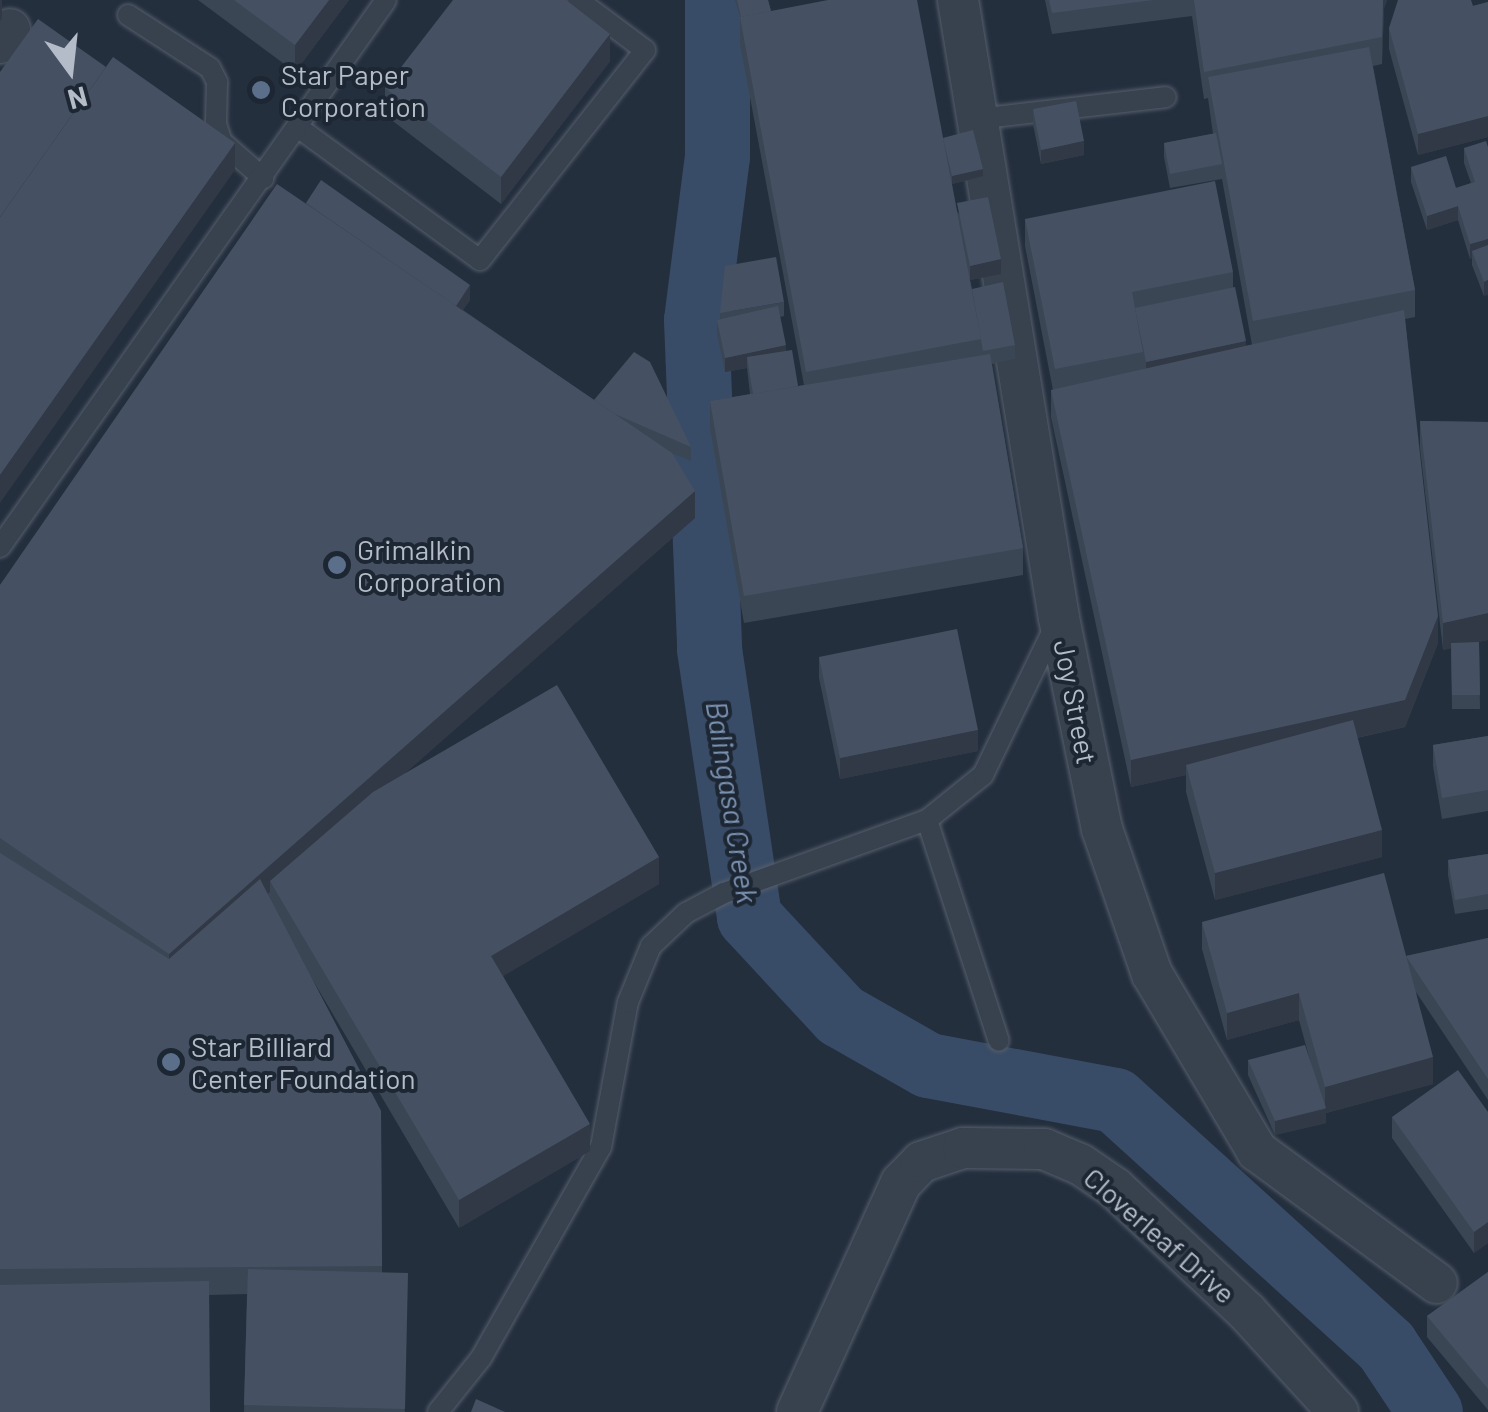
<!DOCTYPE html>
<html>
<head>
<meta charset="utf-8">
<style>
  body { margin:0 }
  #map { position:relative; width:1488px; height:1412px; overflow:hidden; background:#242f3e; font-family:Barlow,sans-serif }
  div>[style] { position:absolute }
  .river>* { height:65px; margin:-32.5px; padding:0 32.5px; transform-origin:32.5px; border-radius:32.5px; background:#394c67 }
  .roads { filter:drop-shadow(0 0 2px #565f6c) drop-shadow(0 0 2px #565f6c) }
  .lane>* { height:20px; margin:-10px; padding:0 10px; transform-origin:10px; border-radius:10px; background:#38414e }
  .street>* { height:40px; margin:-20px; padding:0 20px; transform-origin:20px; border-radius:20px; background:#38414e }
  .wall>* { inset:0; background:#3b4654 }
  .shaded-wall>* { inset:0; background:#303945 }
  .building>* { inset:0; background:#455162 }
  .dots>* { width:28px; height:28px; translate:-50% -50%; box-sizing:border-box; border:5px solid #1d2633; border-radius:50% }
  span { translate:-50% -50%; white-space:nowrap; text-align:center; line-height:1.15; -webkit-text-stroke:8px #1d2633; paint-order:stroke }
  .poi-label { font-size:28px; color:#b4bcc9 }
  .left { translate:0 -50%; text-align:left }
  .street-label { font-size:28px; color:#b4bcc9 }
  .water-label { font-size:30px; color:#7c92b1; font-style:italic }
  .north { position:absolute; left:20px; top:20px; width:100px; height:100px; -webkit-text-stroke:8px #1d2633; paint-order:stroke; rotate:165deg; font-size:28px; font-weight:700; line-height:40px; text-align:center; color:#b4bcc9 }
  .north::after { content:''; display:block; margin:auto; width:35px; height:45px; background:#b4bcc9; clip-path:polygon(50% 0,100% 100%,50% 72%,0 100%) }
</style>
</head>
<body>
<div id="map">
  <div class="river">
    <div style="left:717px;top:0;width:156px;rotate:90deg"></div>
    <div style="left:717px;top:156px;width:165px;rotate:97.3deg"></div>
    <div style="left:696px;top:320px;width:329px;rotate:87.7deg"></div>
    <div style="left:709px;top:649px;width:271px;rotate:81.5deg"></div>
    <div style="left:749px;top:917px;width:134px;rotate:47.1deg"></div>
    <div style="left:840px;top:1015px;width:101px;rotate:29.6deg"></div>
    <div style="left:928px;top:1065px;width:190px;rotate:10.6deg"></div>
    <div style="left:1115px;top:1100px;width:366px;rotate:42.2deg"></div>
    <div style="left:1386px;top:1346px;width:79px;rotate:56.3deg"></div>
  </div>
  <div class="roads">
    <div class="lane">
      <div style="left:128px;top:15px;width:98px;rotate:32.9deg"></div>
      <div style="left:210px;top:68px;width:16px;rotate:63deg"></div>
      <div style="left:217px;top:82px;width:42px;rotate:91.4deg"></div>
      <div style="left:216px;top:124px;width:19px;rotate:72deg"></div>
      <div style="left:222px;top:142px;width:55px;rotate:41.3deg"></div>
      <div style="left:977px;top:119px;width:190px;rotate:-6.6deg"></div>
      <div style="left:299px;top:128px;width:224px;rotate:36.1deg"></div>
      <div style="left:480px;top:260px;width:267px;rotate:-51.8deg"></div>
      <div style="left:645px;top:50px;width:84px;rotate:-143.3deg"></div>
      <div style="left:0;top:547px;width:669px;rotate:-54.79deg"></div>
      <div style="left:927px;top:820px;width:232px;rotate:72deg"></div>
      <div style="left:438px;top:1412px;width:69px;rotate:-51.5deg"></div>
      <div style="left:481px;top:1358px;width:243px;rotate:-60.4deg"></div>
      <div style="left:601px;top:1147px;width:147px;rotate:-79.5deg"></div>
      <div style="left:628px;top:1002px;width:61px;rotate:-67.7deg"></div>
      <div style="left:651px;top:946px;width:48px;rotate:-43.3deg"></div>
      <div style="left:686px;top:913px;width:43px;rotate:-27.8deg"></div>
      <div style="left:724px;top:893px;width:216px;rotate:-19.8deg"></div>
      <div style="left:927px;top:820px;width:72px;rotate:-38.8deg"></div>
      <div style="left:983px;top:775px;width:168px;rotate:-64.2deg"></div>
    </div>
    <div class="street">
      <div style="left:958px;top:0;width:626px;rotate:80.72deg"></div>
      <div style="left:1059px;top:618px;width:215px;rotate:78.5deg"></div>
      <div style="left:1102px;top:829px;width:153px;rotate:71deg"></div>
      <div style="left:1152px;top:974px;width:206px;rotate:59.3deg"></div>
      <div style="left:1257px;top:1151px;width:223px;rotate:36.3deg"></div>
      <div style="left:0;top:43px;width:17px;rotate:-54deg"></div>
      <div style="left:797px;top:1412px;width:252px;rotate:-65.6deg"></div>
      <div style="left:901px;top:1183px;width:29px;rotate:-46deg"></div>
      <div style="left:921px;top:1162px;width:44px;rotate:-18.4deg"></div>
      <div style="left:963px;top:1148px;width:81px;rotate:0.7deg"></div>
      <div style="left:1044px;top:1149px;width:39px;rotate:23deg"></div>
      <div style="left:1080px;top:1164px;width:42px;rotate:34.4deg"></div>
      <div style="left:1115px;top:1188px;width:181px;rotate:43.2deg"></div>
      <div style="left:1247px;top:1312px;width:135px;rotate:47.7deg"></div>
    </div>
  </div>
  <div class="wall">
    <div style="clip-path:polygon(198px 0,349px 0,295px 72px)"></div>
    <div style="clip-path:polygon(735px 0,768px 0,771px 11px,943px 138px,983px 176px,952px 184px,957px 211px,1001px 274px,970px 280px,972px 289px,1015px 345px,1015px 359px,992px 364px,1023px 548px,1023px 575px,744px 623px,710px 428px,710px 401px,750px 394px,747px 368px,725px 372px,717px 334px,717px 320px,720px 319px,720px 313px,784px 302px,784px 316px,780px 317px,786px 351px,798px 386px,804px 385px,740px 44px,740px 17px)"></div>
    <div style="clip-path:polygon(1045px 0,1387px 0,1384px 8px,1382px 64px,1373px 66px,1415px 290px,1415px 317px,1405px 319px,1438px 643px,1405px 727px,1357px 738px,1382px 857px,1215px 900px,1186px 792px,1186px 775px,1131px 787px,1051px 417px,1051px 390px,1053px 390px,1025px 246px,1025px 219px,1233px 272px,1233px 287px,1246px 346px,1252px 345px,1222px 179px,1170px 188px,1164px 157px,1164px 143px,1213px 134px,1208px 98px,1204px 99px,1192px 16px,1052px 34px)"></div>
    <div style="clip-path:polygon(1488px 2px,1488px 137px,1418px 155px,1389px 49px,1389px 28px)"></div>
    <div style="clip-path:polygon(610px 61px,501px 204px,385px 115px,385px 88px)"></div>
    <div style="clip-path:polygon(1033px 109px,1084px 155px,1041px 164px,1033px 124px)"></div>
    <div style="clip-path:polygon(1488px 147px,1484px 296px,1472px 265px,1472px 258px,1470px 259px,1458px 220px,1427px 230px,1411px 182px,1411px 167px,1456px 188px,1471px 183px,1464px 163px,1464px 148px)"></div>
    <div style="clip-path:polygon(306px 203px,470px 300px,463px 310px,594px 400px,691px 447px,691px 461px,671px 453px,695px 518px,405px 773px,659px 884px,503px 976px,590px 1151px,459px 1228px,311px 977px,381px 1111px,382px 1273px,405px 1412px,244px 1412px,247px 1294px,209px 1295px,0 1412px,0 585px)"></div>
    <div style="clip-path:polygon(1420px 421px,1488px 422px,1488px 640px,1477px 642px,1479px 642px,1480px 709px,1452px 709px,1451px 648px,1443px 650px,1420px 448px)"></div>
    <div style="clip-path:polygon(819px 657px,978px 751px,840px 779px,819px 678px)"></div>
    <div style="clip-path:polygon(1488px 736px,1488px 811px,1442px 819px,1433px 766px,1433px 745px)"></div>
    <div style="clip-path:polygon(1488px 854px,1488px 909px,1455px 914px,1448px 875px,1448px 860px)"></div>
    <div style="clip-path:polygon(1202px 922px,1406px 956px,1488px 938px,1488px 1100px,1416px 992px,1433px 1084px,1326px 1113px,1326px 1123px,1275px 1135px,1248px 1075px,1248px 1060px,1311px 1064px,1299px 1020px,1227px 1040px,1202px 949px)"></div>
    <div style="clip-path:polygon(1488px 1112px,1488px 1243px,1474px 1253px,1392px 1138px,1392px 1117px)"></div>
    <div style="clip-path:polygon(1488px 1272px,1488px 1410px,1427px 1337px,1427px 1316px)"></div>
  </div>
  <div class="shaded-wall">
    <div style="clip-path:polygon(0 0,2px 0,2px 18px,0 21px)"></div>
    <div style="clip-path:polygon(329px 0,349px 0,295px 72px,295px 45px)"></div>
    <div style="clip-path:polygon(1383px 0,1387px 0,1384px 8px,1382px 64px)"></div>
    <div style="clip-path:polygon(610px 34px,610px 61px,501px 204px,501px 177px)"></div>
    <div style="clip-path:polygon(1488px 116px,1488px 137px,1418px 155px,1418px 134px)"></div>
    <div style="clip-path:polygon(1084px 141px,1084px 155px,1041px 164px,1041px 150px)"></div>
    <div style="clip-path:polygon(235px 143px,235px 170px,0 503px,0 475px)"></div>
    <div style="clip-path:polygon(983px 169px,983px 176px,952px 184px,952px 176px)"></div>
    <div style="clip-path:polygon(1458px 206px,1458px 220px,1427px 230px,1427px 216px)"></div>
    <div style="clip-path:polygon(1488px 239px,1488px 253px,1472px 251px,1472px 258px,1470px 259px,1470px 244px)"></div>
    <div style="clip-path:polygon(1001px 259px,1001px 274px,970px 280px,970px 266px)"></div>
    <div style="clip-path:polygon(1488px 280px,1488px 295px,1484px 296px,1484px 282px)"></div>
    <div style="clip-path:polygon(470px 285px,470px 300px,454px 323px,454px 308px)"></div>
    <div style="clip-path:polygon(1246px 341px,1246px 355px,1146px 376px,1146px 362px)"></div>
    <div style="clip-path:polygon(786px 345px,786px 359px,747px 357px,747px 368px,725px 372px,725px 358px)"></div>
    <div style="clip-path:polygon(695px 491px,695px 518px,275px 888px,270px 881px,270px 892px,169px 981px,169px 954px)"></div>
    <div style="clip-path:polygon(1488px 613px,1488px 640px,1443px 650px,1443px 623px)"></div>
    <div style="clip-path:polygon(1438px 616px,1438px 643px,1405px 727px,1189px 775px,1186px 765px,1186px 775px,1131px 787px,1131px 760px)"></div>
    <div style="clip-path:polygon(978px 730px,978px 751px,840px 779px,840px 758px)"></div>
    <div style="clip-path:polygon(1382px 830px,1382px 857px,1215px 900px,1215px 873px)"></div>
    <div style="clip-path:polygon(659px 857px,659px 884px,491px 983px,491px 956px)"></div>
    <div style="clip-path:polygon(1299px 993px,1299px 1020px,1227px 1040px,1227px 1013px)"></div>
    <div style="clip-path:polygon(1433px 1057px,1433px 1084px,1326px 1113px,1326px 1123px,1275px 1135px,1275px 1121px,1325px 1109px,1325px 1087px)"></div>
    <div style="clip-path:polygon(590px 1124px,590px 1151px,459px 1228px,459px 1200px)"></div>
    <div style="clip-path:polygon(1488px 1222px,1488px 1243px,1474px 1253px,1474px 1232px)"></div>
  </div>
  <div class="building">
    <div style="clip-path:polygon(234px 0,329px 0,295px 45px)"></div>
    <div style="clip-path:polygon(453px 0,566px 0,610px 34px,501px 177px,385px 88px)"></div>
    <div style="clip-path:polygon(737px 0,768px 0,771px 11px,741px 17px)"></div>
    <div style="clip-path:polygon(828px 0,917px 0,981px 339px,806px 372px,740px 17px)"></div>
    <div style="clip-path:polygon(1049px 0,1153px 0,1052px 13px)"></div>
    <div style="clip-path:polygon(1194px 0,1383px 0,1382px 37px,1204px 72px)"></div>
    <div style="clip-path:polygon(1398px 0,1471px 0,1473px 6px,1488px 2px,1488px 116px,1418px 134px,1389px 28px)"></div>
    <div style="clip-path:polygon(38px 19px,106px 67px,0 217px,0 72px)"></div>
    <div style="clip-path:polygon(1369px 47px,1415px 290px,1253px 321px,1208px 77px)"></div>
    <div style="clip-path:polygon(113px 57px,235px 143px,0 475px,0 217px)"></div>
    <div style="clip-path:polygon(1076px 101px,1084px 141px,1041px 150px,1033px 109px)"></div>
    <div style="clip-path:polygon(973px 130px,983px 169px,952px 176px,943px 138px)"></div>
    <div style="clip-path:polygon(1216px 133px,1222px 164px,1170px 174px,1164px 143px)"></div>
    <div style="clip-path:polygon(1486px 141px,1488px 147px,1488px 239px,1470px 244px,1458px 206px,1427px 216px,1411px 167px,1446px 156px,1456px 188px,1475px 182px,1464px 148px)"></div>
    <div style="clip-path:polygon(321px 180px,470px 285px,456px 306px,306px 203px)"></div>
    <div style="clip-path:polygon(1215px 181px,1233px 272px,1132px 292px,1143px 352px,1055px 369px,1025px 219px)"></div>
    <div style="clip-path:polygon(277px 184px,672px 453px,695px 491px,169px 954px,0 838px,0 585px)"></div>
    <div style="clip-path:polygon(988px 197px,1001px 259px,970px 266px,957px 203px)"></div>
    <div style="clip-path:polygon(1488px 245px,1488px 280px,1484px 282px,1472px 251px)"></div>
    <div style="clip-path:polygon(776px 257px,784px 302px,720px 313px,725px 266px)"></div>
    <div style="clip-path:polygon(1003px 282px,1015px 345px,983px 351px,972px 289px)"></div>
    <div style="clip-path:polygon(1235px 287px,1246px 341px,1146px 362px,1135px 308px)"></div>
    <div style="clip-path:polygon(778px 306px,786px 345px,725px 358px,717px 320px)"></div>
    <div style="clip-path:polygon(1404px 310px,1438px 616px,1405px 700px,1131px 760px,1051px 390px)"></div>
    <div style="clip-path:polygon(792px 350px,798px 386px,753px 394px,747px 357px)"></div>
    <div style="clip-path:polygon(634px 352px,650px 362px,691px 447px,615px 414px,594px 400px)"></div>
    <div style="clip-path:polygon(990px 354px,1023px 548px,744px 596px,710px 401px)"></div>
    <div style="clip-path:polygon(1420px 421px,1488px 422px,1488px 613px,1443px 623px)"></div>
    <div style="clip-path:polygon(957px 629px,978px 730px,840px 758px,819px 657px)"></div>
    <div style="clip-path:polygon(1479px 642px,1480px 695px,1452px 695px,1451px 643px)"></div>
    <div style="clip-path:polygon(557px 685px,659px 857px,491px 956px,590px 1124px,459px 1200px,270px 881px,373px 792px)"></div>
    <div style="clip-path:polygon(1353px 720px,1382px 830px,1215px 873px,1186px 765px)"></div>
    <div style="clip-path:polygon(1488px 736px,1488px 790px,1442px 798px,1433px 745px)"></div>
    <div style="clip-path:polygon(0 853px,169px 959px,260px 879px,381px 1111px,382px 1266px,0 1269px)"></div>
    <div style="clip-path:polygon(1488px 854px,1488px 894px,1455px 900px,1448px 860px)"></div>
    <div style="clip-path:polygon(1384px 873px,1433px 1057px,1325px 1087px,1299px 993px,1227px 1013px,1202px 922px)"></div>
    <div style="clip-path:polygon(1488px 938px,1488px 1079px,1406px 956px)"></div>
    <div style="clip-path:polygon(1305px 1045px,1326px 1108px,1275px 1121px,1248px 1060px)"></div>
    <div style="clip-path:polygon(1458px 1070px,1488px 1112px,1488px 1222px,1474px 1232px,1392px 1117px)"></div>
    <div style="clip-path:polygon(248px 1269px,408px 1273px,405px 1409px,244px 1405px)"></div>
    <div style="clip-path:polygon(1488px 1272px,1488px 1389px,1427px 1316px)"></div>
    <div style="clip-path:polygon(209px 1281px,210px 1412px,0 1412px,0 1285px)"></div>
    <div style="clip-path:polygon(476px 1399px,505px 1412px,471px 1412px)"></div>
  </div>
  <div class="dots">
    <div style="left:261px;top:90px;background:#5c6f8a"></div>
    <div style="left:337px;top:565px;background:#5c6f8a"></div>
    <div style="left:171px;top:1062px;background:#5c6f8a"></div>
  </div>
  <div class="poi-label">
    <span class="left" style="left:281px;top:90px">Star Paper<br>Corporation</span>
    <span class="left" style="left:357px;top:565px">Grimalkin<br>Corporation</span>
    <span class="left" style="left:191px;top:1062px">Star Billiard<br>Center Foundation</span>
  </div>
  <div class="street-label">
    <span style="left:1076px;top:702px;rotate:79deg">Joy Street</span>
    <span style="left:1160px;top:1235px;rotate:41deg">Cloverleaf Drive</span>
  </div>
  <div class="water-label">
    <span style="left:733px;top:802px;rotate:81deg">Balingasa Creek</span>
  </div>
  <div class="north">N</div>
</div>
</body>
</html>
